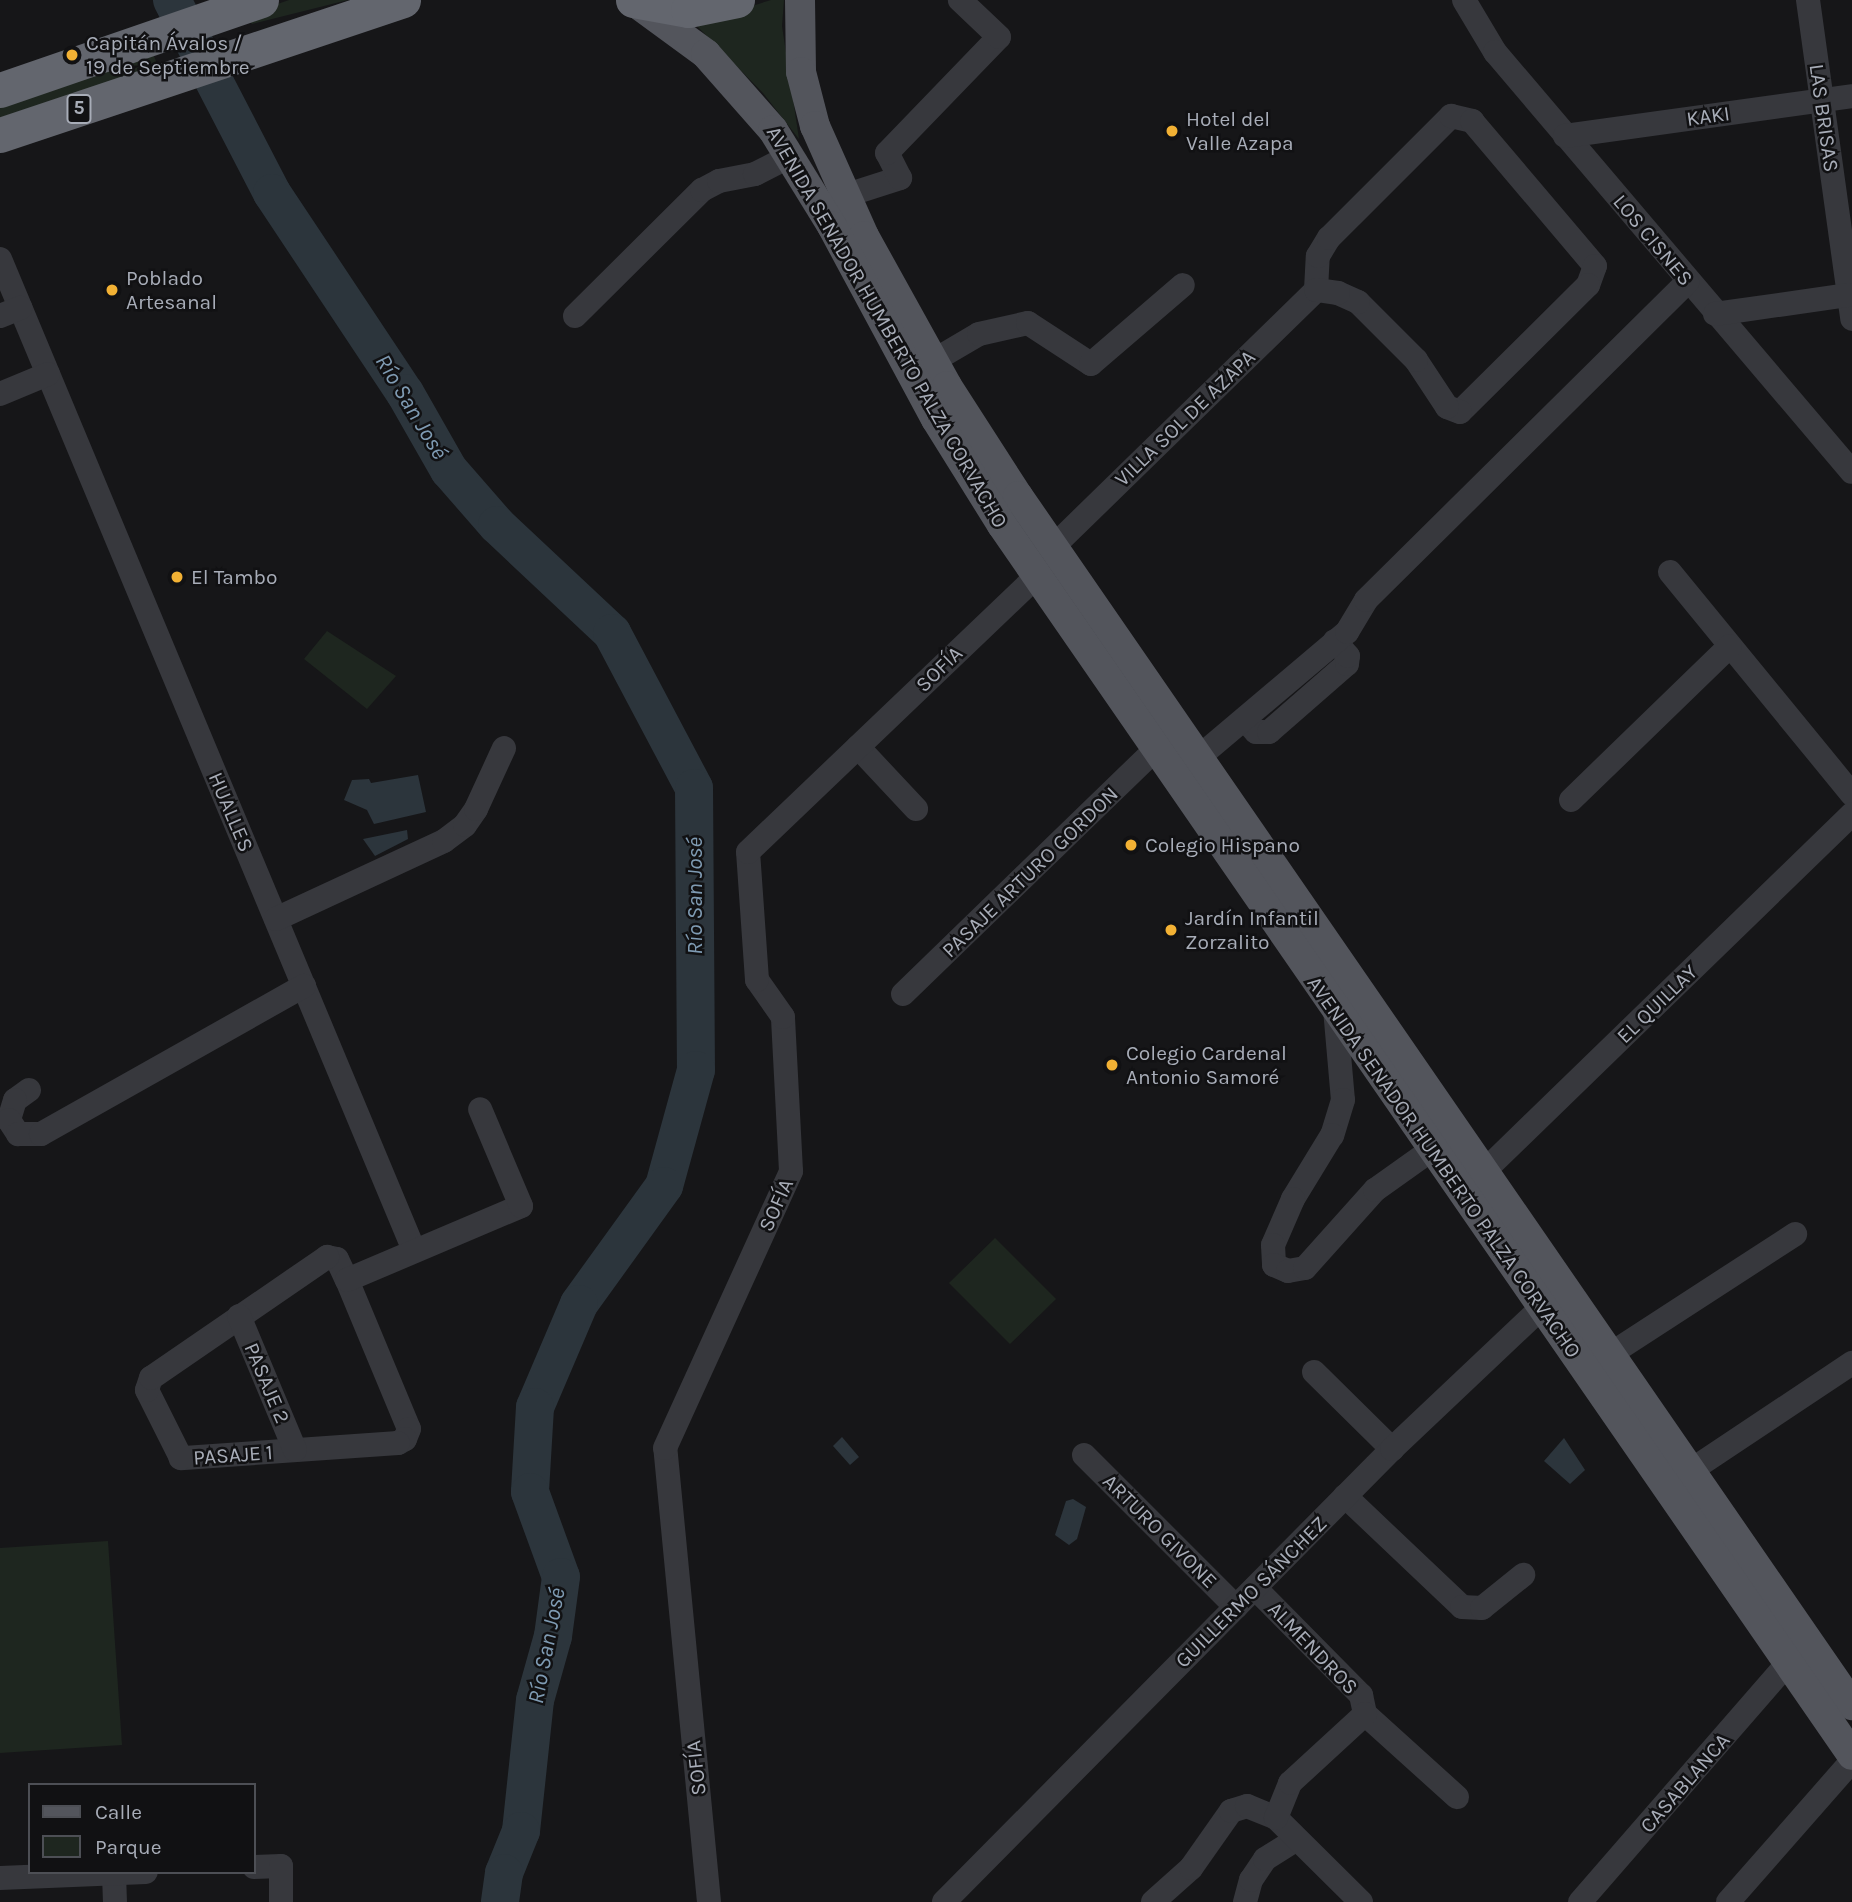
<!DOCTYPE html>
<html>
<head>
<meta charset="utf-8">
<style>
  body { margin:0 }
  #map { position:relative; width:1852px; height:1902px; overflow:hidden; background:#161618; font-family:Karla,sans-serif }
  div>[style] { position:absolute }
  .green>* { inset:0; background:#1e261f }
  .water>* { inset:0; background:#2c353c }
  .river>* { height:38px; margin:-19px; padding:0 19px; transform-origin:19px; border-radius:19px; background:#2c353c }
  .minor>* { height:24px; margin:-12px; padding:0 12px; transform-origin:12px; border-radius:12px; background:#37383d }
  .major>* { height:30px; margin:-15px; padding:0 15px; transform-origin:15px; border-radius:15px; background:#53555c }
  .highway>* { height:35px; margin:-17.5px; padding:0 17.5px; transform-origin:17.5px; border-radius:17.5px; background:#63666e }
  .dots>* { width:19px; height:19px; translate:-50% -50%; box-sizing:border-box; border:4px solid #111113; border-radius:50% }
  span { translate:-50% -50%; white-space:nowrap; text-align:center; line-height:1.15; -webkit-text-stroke:5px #111113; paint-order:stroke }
  .shield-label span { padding:2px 5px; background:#111113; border:2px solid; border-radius:5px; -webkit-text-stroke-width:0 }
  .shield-label { font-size:19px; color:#a8adb8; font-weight:700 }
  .poi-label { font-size:21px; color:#a8adb8 }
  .left { translate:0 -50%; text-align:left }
  .street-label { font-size:21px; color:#a8adb8 }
  .water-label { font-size:23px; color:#7f9bb3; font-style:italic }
  .legend { position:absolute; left:28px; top:1783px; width:228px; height:91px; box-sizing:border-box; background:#111113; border:2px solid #4d4f55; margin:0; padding:9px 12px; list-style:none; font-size:21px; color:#a8adb8 }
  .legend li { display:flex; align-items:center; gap:14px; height:35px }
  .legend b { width:35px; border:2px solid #4d4f55 }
</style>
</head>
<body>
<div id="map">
  <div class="green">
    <div style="clip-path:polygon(289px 0,348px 0,252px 24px,246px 15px)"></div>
    <div style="clip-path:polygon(771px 0,784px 0,782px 26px,799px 139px,763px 93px,695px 24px)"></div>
    <div style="clip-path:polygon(151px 49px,158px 66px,0 126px,0 103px)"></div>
    <div style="clip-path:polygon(327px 631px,396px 676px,367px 709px,304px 659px)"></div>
    <div style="clip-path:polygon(995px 1238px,1056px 1299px,1010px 1344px,949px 1283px)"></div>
    <div style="clip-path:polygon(108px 1541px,122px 1745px,0 1753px,0 1548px)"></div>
  </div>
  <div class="water">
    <div style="clip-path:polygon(418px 775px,426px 812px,374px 824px,367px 810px,344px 800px,352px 780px,369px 779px,371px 783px)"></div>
    <div style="clip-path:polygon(407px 830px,408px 839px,375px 856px,363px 839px)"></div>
    <div style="clip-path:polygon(842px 1437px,859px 1457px,850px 1465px,833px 1446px)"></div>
    <div style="clip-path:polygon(1564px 1438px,1585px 1470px,1570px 1484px,1544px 1461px)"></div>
    <div style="clip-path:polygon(1073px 1499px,1086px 1507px,1077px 1539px,1069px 1545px,1055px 1535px,1066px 1501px)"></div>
  </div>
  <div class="river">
    <div style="left:172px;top:0;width:217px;rotate:62.6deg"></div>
    <div style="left:272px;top:193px;width:240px;rotate:56.4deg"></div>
    <div style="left:405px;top:393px;width:89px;rotate:60.3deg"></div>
    <div style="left:449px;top:470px;width:73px;rotate:48.9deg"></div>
    <div style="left:497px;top:525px;width:158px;rotate:43.2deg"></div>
    <div style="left:612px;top:633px;width:175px;rotate:62.1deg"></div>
    <div style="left:694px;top:788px;width:282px;rotate:89.6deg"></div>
    <div style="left:696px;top:1070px;width:120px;rotate:105.4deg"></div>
    <div style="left:664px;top:1186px;width:145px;rotate:125.8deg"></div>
    <div style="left:579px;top:1304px;width:112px;rotate:113.1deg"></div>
    <div style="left:535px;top:1407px;width:85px;rotate:93.4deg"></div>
    <div style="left:530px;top:1492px;width:90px;rotate:70deg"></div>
    <div style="left:561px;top:1577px;width:60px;rotate:97.7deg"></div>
    <div style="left:553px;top:1636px;width:66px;rotate:105.7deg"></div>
    <div style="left:535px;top:1700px;width:132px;rotate:96.1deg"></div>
    <div style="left:521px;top:1831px;width:45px;rotate:112deg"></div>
    <div style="left:504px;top:1873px;width:29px;rotate:98deg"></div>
  </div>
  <div class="minor">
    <div style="left:1464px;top:0;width:61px;rotate:59.2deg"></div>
    <div style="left:1495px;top:52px;width:551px;rotate:49.64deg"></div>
    <div style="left:1808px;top:0;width:322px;rotate:82.1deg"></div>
    <div style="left:1565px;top:136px;width:290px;rotate:-7.9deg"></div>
    <div style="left:844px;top:196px;width:59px;rotate:-17.8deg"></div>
    <div style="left:900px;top:178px;width:28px;rotate:-117deg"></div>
    <div style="left:887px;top:153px;width:161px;rotate:-46deg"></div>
    <div style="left:999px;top:37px;width:54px;rotate:-136.5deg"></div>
    <div style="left:0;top:259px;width:1074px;rotate:67.33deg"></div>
    <div style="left:1715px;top:314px;width:135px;rotate:-8.1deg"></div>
    <div style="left:0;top:316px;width:22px;rotate:-22deg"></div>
    <div style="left:575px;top:316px;width:179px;rotate:-44.8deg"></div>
    <div style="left:702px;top:190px;width:19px;rotate:-28deg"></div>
    <div style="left:719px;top:181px;width:37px;rotate:-11deg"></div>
    <div style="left:755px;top:174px;width:39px;rotate:-27deg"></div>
    <div style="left:933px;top:361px;width:53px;rotate:-30.4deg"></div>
    <div style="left:979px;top:334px;width:50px;rotate:-12.7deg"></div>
    <div style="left:1028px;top:323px;width:75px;rotate:33.1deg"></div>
    <div style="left:1091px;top:364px;width:121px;rotate:-40.7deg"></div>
    <div style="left:0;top:394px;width:52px;rotate:-22.6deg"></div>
    <div style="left:1054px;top:546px;width:366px;rotate:-44.3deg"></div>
    <div style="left:1316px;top:290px;width:34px;rotate:-87deg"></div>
    <div style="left:1318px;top:256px;width:21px;rotate:-59deg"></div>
    <div style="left:1329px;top:238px;width:173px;rotate:-45deg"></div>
    <div style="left:1451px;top:116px;width:22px;rotate:13deg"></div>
    <div style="left:1472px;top:121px;width:190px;rotate:49.7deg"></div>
    <div style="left:1595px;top:266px;width:20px;rotate:110deg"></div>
    <div style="left:1588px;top:285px;width:180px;rotate:135.2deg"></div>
    <div style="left:1460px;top:412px;width:14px;rotate:-159deg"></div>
    <div style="left:1447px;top:407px;width:56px;rotate:-123.4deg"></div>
    <div style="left:1416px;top:360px;width:82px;rotate:-135deg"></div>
    <div style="left:1358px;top:302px;width:22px;rotate:-156deg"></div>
    <div style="left:1338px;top:293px;width:22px;rotate:-172deg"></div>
    <div style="left:1670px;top:572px;width:287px;rotate:50.7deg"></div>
    <div style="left:1245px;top:720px;width:16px;rotate:47deg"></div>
    <div style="left:1256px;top:732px;width:13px"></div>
    <div style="left:1269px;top:732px;width:103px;rotate:-41.1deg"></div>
    <div style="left:1347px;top:664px;width:8px;rotate:-83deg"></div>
    <div style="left:1348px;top:656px;width:20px;rotate:-131deg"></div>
    <div style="left:858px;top:747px;width:85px;rotate:46.9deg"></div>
    <div style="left:1199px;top:757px;width:194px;rotate:-40.2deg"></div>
    <div style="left:1347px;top:632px;width:37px;rotate:-59deg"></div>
    <div style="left:1366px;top:600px;width:452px;rotate:-44.7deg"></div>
    <div style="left:1571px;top:800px;width:221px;rotate:-44.1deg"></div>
    <div style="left:276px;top:919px;width:185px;rotate:-24.9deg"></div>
    <div style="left:444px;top:841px;width:26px;rotate:-37deg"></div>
    <div style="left:465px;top:825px;width:19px;rotate:-55deg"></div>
    <div style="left:476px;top:809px;width:67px;rotate:-65.3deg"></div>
    <div style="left:903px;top:994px;width:352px;rotate:-44.1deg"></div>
    <div style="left:1335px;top:1009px;width:91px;rotate:85deg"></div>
    <div style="left:1343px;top:1100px;width:37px;rotate:107deg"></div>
    <div style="left:1332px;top:1135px;width:75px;rotate:121.4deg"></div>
    <div style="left:1293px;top:1199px;width:50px;rotate:113.5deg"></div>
    <div style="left:1273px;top:1245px;width:20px;rotate:87deg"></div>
    <div style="left:1274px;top:1265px;width:15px;rotate:23deg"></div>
    <div style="left:1288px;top:1271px;width:17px;rotate:-10deg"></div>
    <div style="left:1305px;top:1268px;width:105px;rotate:-48.1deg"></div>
    <div style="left:1375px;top:1190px;width:69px;rotate:-35.5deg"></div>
    <div style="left:29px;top:1090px;width:17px;rotate:144deg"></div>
    <div style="left:15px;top:1100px;width:21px;rotate:107deg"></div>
    <div style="left:9px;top:1120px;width:17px;rotate:57deg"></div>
    <div style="left:18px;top:1134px;width:23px"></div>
    <div style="left:41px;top:1134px;width:302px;rotate:-29.4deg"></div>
    <div style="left:1471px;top:1184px;width:531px;rotate:-44.16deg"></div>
    <div style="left:327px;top:1257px;width:10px;rotate:11deg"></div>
    <div style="left:337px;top:1259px;width:23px;rotate:65deg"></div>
    <div style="left:347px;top:1280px;width:161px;rotate:67.4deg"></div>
    <div style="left:409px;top:1429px;width:11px;rotate:112deg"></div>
    <div style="left:405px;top:1439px;width:8px;rotate:150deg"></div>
    <div style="left:398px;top:1443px;width:218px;rotate:176deg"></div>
    <div style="left:181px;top:1458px;width:76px;rotate:-116.6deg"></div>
    <div style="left:147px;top:1390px;width:13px;rotate:-72deg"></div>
    <div style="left:151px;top:1378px;width:214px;rotate:-34.5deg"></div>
    <div style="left:347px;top:1280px;width:189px;rotate:-23deg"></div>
    <div style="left:521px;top:1206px;width:105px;rotate:-112.9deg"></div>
    <div style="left:239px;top:1316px;width:145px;rotate:67.3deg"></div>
    <div style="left:1609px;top:1355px;width:222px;rotate:-33deg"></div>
    <div style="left:1314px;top:1372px;width:110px;rotate:44.6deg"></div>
    <div style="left:1084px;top:1455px;width:215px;rotate:45deg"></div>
    <div style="left:1690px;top:1471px;width:195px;rotate:-33.7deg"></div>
    <div style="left:1345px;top:1496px;width:161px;rotate:43.5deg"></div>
    <div style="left:1462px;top:1607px;width:20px;rotate:3deg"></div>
    <div style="left:1482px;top:1608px;width:53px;rotate:-38.8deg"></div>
    <div style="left:1255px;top:1588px;width:151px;rotate:45.3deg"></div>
    <div style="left:1361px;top:1695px;width:19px;rotate:78deg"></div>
    <div style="left:1365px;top:1714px;width:124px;rotate:42.1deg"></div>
    <div style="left:254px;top:1867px;width:27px;rotate:-2deg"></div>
    <div style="left:281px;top:1866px;width:36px;rotate:90deg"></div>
    <div style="left:114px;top:1874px;width:28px;rotate:88deg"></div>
    <div style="left:0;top:1878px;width:146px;rotate:-2.4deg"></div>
    <div style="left:709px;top:1902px;width:456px;rotate:-95.5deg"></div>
    <div style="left:665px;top:1448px;width:304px;rotate:-65.5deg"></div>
    <div style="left:791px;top:1171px;width:154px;rotate:-93deg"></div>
    <div style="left:783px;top:1017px;width:45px;rotate:-125.1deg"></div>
    <div style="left:757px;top:980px;width:128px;rotate:-94deg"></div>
    <div style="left:748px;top:852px;width:400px;rotate:-43.7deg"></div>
    <div style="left:944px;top:1902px;width:637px;rotate:-45.32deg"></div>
    <div style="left:1392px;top:1449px;width:223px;rotate:-43.4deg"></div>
    <div style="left:1153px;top:1902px;width:51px;rotate:-41.8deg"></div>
    <div style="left:1191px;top:1868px;width:70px;rotate:-54.9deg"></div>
    <div style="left:1231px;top:1811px;width:17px;rotate:-17deg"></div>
    <div style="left:1247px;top:1806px;width:31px;rotate:22deg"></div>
    <div style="left:1245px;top:1902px;width:23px;rotate:-75deg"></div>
    <div style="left:1251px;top:1880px;width:25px;rotate:-56deg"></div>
    <div style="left:1265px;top:1859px;width:36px;rotate:-32deg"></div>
    <div style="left:1361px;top:1902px;width:120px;rotate:-135.3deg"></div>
    <div style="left:1276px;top:1818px;width:38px;rotate:-68deg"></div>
    <div style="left:1290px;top:1783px;width:102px;rotate:-42.6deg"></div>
    <div style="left:1580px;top:1902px;width:317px;rotate:-49deg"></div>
    <div style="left:1728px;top:1902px;width:188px;rotate:-48.7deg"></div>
  </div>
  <div class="major">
    <div style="left:800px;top:0;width:72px;rotate:89.2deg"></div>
    <div style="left:801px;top:72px;width:56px;rotate:75.5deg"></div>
    <div style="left:815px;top:126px;width:120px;rotate:66deg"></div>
    <div style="left:864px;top:236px;width:171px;rotate:61deg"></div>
    <div style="left:947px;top:386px;width:131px;rotate:57.2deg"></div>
    <div style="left:1018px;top:496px;width:1469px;rotate:55.4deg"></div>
    <div style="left:635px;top:2px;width:88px;rotate:36.2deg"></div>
    <div style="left:706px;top:54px;width:101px;rotate:48.6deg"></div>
    <div style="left:773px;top:130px;width:113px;rotate:58.4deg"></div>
    <div style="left:832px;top:226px;width:219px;rotate:61.7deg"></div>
    <div style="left:936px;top:419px;width:125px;rotate:58.1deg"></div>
    <div style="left:1002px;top:525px;width:1495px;rotate:55.35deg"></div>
  </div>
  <div class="highway">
    <div style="left:633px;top:0;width:56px;rotate:10.3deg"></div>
    <div style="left:688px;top:10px;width:50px;rotate:-11.5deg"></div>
    <div style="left:0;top:90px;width:276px;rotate:-19deg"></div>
    <div style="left:0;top:135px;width:425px;rotate:-18.5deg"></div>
  </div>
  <div class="dots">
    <div style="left:72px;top:55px;background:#f2b134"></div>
    <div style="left:1172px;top:131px;background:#f2b134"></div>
    <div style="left:112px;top:290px;background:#f2b134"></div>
    <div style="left:177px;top:577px;background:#f2b134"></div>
    <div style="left:1131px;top:845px;background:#f2b134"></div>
    <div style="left:1171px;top:930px;background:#f2b134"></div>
    <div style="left:1112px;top:1065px;background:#f2b134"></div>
  </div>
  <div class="shield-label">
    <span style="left:79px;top:109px">5</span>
  </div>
  <div class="poi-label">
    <span class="left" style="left:86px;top:55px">Capitán Ávalos /<br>19 de Septiembre</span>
    <span class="left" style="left:1186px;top:131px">Hotel del<br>Valle Azapa</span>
    <span class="left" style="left:126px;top:290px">Poblado<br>Artesanal</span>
    <span class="left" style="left:191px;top:577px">El Tambo</span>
    <span class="left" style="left:1145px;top:845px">Colegio Hispano</span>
    <span class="left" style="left:1185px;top:930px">Jardín Infantil<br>Zorzalito</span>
    <span class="left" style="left:1126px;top:1065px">Colegio Cardenal<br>Antonio Samoré</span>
  </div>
  <div class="street-label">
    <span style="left:1708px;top:116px;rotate:-8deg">KAKI</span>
    <span style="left:1824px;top:118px;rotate:82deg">LAS BRISAS</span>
    <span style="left:1653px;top:240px;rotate:50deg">LOS CISNES</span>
    <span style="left:887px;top:327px;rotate:60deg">AVENIDA SENADOR HUMBERTO PALZA CORVACHO</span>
    <span style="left:1185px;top:418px;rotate:-44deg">VILLA SOL DE AZAPA</span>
    <span style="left:939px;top:669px;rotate:-44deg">SOFÍA</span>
    <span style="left:231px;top:812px;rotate:67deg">HUALLES</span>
    <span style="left:1030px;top:872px;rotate:-44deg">PASAJE ARTURO GORDON</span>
    <span style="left:1657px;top:1004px;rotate:-44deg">EL QUILLAY</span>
    <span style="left:1444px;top:1167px;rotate:55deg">AVENIDA SENADOR HUMBERTO PALZA CORVACHO</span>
    <span style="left:776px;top:1205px;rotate:-66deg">SOFÍA</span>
    <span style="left:267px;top:1383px;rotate:67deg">PASAJE 2</span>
    <span style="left:233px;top:1455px;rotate:-4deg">PASAJE 1</span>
    <span style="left:1160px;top:1531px;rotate:45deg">ARTURO GIVONE</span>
    <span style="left:1251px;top:1592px;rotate:-45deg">GUILLERMO SÁNCHEZ</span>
    <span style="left:1313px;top:1648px;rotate:46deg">ALMENDROS</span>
    <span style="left:696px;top:1768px;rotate:-96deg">SOFÍA</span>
    <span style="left:1685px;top:1783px;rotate:-49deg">CASABLANCA</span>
  </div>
  <div class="water-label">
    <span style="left:411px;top:407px;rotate:59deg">Río San José</span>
    <span style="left:695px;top:896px;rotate:-90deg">Río San José</span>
    <span style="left:547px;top:1646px;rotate:-79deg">Río San José</span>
  </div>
  <ul class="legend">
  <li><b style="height:9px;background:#53555c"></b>Calle</li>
  <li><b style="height:19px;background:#1e261f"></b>Parque</li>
  </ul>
</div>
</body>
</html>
